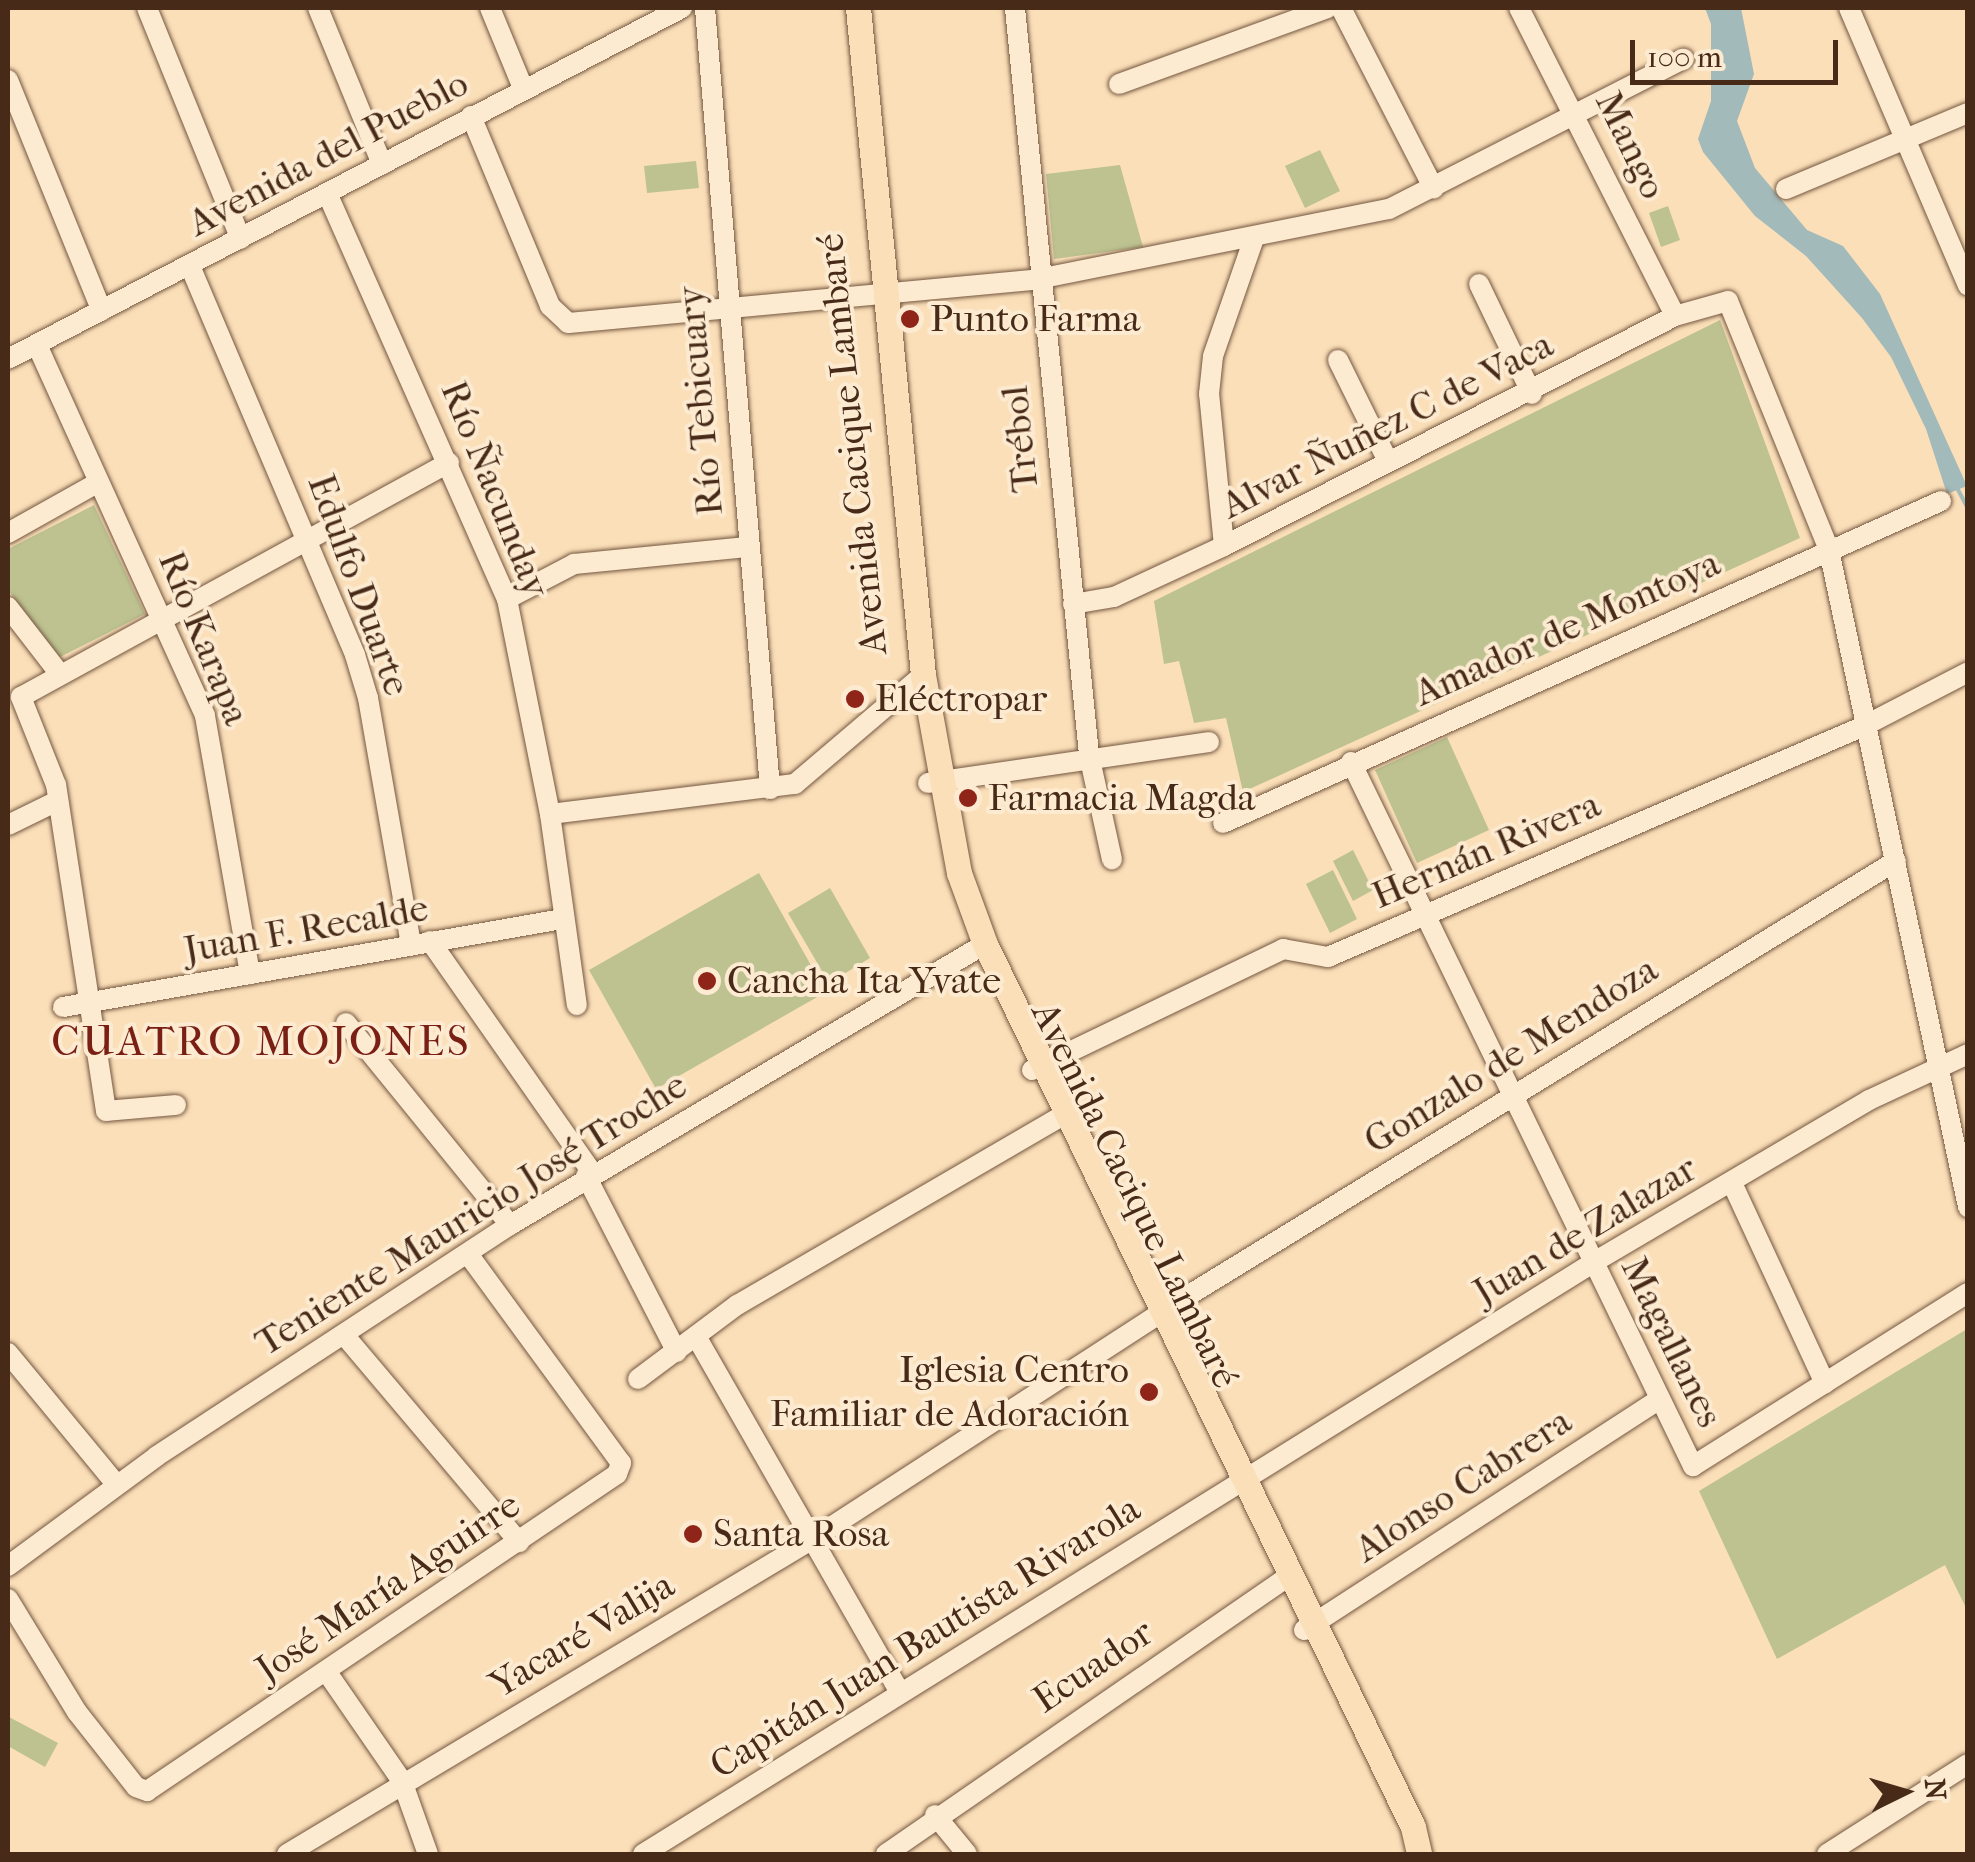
<!DOCTYPE html>
<html>
<head>
<meta charset="utf-8">
<style>
  body { margin:0 }
  #map { position:relative; width:1975px; height:1862px; overflow:hidden; background:#fbdfb8; font-family:"IM FELL French Canon",serif }
  div>[style] { position:absolute }
  .green>* { inset:0; background:#bdc290 }
  .water>* { inset:0; background:#a3baba }
  .stream>* { height:4px; margin:-2px; padding:0 2px; transform-origin:2px; border-radius:2px; background:#a3baba }
  .roads { filter:drop-shadow(0 0 2px #745740) drop-shadow(0 0 2px #745740) }
  .minor>* { height:20px; margin:-10px; padding:0 10px; transform-origin:10px; border-radius:10px; background:#fcead1 }
  .major>* { height:25px; margin:-12.5px; padding:0 12.5px; transform-origin:12.5px; border-radius:12.5px; background:#fbdfb8 }
  .dots>* { width:28px; height:28px; translate:-50% -50%; box-sizing:border-box; border:5px solid #fcead1; border-radius:50% }
  span { translate:-50% -50%; white-space:nowrap; text-align:center; line-height:1.15; -webkit-text-stroke:8px #fcead1; paint-order:stroke }
  .street-label { font-size:38px; color:#472a18 }
  .poi-label { font-size:38px; color:#472a18 }
  .left { translate:0 -50%; text-align:left }
  .right { translate:-100% -50%; text-align:right }
  .quarter-label { font-size:42px; color:#7a1f14; letter-spacing:2.5px }
  .frame { position:absolute; inset:0; border:10px solid #472a18; pointer-events:none }
  .north { position:absolute; left:1855px; top:1742px; width:100px; height:100px; -webkit-text-stroke:8px #fcead1; paint-order:stroke; rotate:85deg; font-size:28px; font-weight:700; line-height:40px; text-align:center; color:#472a18 }
  .north::after { content:''; display:block; margin:auto; width:35px; height:45px; background:#472a18; clip-path:polygon(50% 0,100% 100%,50% 72%,0 100%) }
  .scale { position:absolute; left:1630px; top:40px; width:208px; height:45px; box-sizing:border-box; border:5px solid #472a18; border-top:0; padding-left:12px; font-size:30px; line-height:35px; white-space:nowrap; color:#472a18; -webkit-text-stroke:8px #fcead1; paint-order:stroke }
</style>
</head>
<body>
<div id="map">
  <div class="green">
    <div style="clip-path:polygon(1320px 150px,1340px 191px,1305px 208px,1285px 166px)"></div>
    <div style="clip-path:polygon(696px 161px,699px 188px,647px 193px,644px 166px)"></div>
    <div style="clip-path:polygon(1120px 165px,1143px 247px,1054px 259px,1046px 174px)"></div>
    <div style="clip-path:polygon(1668px 206px,1680px 240px,1661px 247px,1649px 213px)"></div>
    <div style="clip-path:polygon(1720px 320px,1800px 538px,1243px 792px,1226px 718px,1194px 723px,1179px 661px,1164px 664px,1154px 601px)"></div>
    <div style="clip-path:polygon(94px 505px,145px 614px,60px 657px,8px 590px,8px 549px)"></div>
    <div style="clip-path:polygon(1447px 737px,1489px 830px,1417px 863px,1375px 770px)"></div>
    <div style="clip-path:polygon(1353px 850px,1373px 890px,1353px 901px,1333px 861px)"></div>
    <div style="clip-path:polygon(1333px 870px,1357px 919px,1330px 933px,1306px 884px)"></div>
    <div style="clip-path:polygon(759px 873px,826px 992px,656px 1089px,589px 970px)"></div>
    <div style="clip-path:polygon(830px 888px,870px 958px,829px 983px,788px 913px)"></div>
    <div style="clip-path:polygon(1967px 1329px,1967px 1610px,1945px 1565px,1777px 1659px,1699px 1491px)"></div>
    <div style="clip-path:polygon(9px 1717px,58px 1743px,45px 1767px,8px 1746px)"></div>
  </div>
  <div class="water">
    <div style="clip-path:polygon(1705px 8px,1741px 8px,1754px 74px,1737px 121px,1755px 168px,1807px 230px,1843px 246px,1880px 294px,1967px 486px,1947px 494px,1926px 429px,1891px 357px,1862px 318px,1806px 256px,1755px 216px,1703px 152px,1698px 139px,1711px 101px,1711px 24px)"></div>
  </div>
  <div class="stream">
    <div style="left:1956px;top:486px;width:26px;rotate:62deg"></div>
  </div>
  <div class="roads">
    <div class="minor">
      <div style="left:147px;top:8px;width:249px;rotate:67.9deg"></div>
      <div style="left:318px;top:8px;width:169px;rotate:67.7deg"></div>
      <div style="left:490px;top:8px;width:87px;rotate:67.6deg"></div>
      <div style="left:705px;top:8px;width:784px;rotate:85.24deg"></div>
      <div style="left:1015px;top:8px;width:751px;rotate:84.34deg"></div>
      <div style="left:1089px;top:755px;width:107px;rotate:77.6deg"></div>
      <div style="left:1341px;top:8px;width:203px;rotate:62.8deg"></div>
      <div style="left:1519px;top:8px;width:345px;rotate:63.1deg"></div>
      <div style="left:1849px;top:8px;width:302px;rotate:66.8deg"></div>
      <div style="left:8px;top:80px;width:249px;rotate:67.9deg"></div>
      <div style="left:1119px;top:84px;width:222px;rotate:-20deg"></div>
      <div style="left:471px;top:116px;width:206px;rotate:67.4deg"></div>
      <div style="left:550px;top:306px;width:25px;rotate:43deg"></div>
      <div style="left:568px;top:323px;width:472px;rotate:-5.3deg"></div>
      <div style="left:1038px;top:279px;width:358px;rotate:-11.3deg"></div>
      <div style="left:1389px;top:209px;width:331px;rotate:-27deg"></div>
      <div style="left:1786px;top:189px;width:197px;rotate:-22.7deg"></div>
      <div style="left:327px;top:193px;width:444px;rotate:66.1deg"></div>
      <div style="left:507px;top:599px;width:219px;rotate:78.7deg"></div>
      <div style="left:550px;top:814px;width:193px;rotate:82deg"></div>
      <div style="left:190px;top:266px;width:423px;rotate:67deg"></div>
      <div style="left:355px;top:655px;width:45px;rotate:73.2deg"></div>
      <div style="left:368px;top:698px;width:250px;rotate:80.1deg"></div>
      <div style="left:1479px;top:284px;width:122px;rotate:64.3deg"></div>
      <div style="left:37px;top:345px;width:407px;rotate:65.6deg"></div>
      <div style="left:205px;top:716px;width:262px;rotate:80.1deg"></div>
      <div style="left:8px;top:359px;width:760px;rotate:-27.51deg"></div>
      <div style="left:1338px;top:360px;width:113px;rotate:63.7deg"></div>
      <div style="left:8px;top:533px;width:104px;rotate:-29.3deg"></div>
      <div style="left:1224px;top:546px;width:153px;rotate:-95.6deg"></div>
      <div style="left:1209px;top:394px;width:38px;rotate:-84deg"></div>
      <div style="left:1213px;top:356px;width:122px;rotate:-70.8deg"></div>
      <div style="left:507px;top:599px;width:76px;rotate:-27.6deg"></div>
      <div style="left:574px;top:564px;width:174px;rotate:-5.6deg"></div>
      <div style="left:1073px;top:604px;width:42px;rotate:-9.7deg"></div>
      <div style="left:1114px;top:597px;width:121px;rotate:-24.9deg"></div>
      <div style="left:1224px;top:546px;width:506px;rotate:-27.02deg"></div>
      <div style="left:1675px;top:316px;width:55px;rotate:-15.8deg"></div>
      <div style="left:1728px;top:301px;width:269px;rotate:67.9deg"></div>
      <div style="left:1829px;top:550px;width:672px;rotate:78.05deg"></div>
      <div style="left:8px;top:607px;width:83px;rotate:52.3deg"></div>
      <div style="left:1351px;top:762px;width:783px;rotate:64.09deg"></div>
      <div style="left:1693px;top:1466px;width:325px;rotate:-32.2deg"></div>
      <div style="left:928px;top:783px;width:284px;rotate:-8.3deg"></div>
      <div style="left:550px;top:814px;width:247px;rotate:-7deg"></div>
      <div style="left:795px;top:784px;width:168px;rotate:-40.4deg"></div>
      <div style="left:1223px;top:823px;width:787px;rotate:-24.15deg"></div>
      <div style="left:8px;top:825px;width:55px;rotate:-26.1deg"></div>
      <div style="left:430px;top:941px;width:282px;rotate:55deg"></div>
      <div style="left:63px;top:1007px;width:507px;rotate:-10deg"></div>
      <div style="left:346px;top:1023px;width:260px;rotate:50.9deg"></div>
      <div style="left:1032px;top:1070px;width:279px;rotate:-25.7deg"></div>
      <div style="left:1283px;top:949px;width:46px;rotate:10.1deg"></div>
      <div style="left:1328px;top:957px;width:584px;rotate:-23.31deg"></div>
      <div style="left:1864px;top:726px;width:117px;rotate:-27.4deg"></div>
      <div style="left:176px;top:1105px;width:70px;rotate:175.1deg"></div>
      <div style="left:106px;top:1111px;width:330px;rotate:-98.7deg"></div>
      <div style="left:56px;top:785px;width:95px;rotate:-111.7deg"></div>
      <div style="left:21px;top:697px;width:488px;rotate:-28.7deg"></div>
      <div style="left:586px;top:1176px;width:198px;rotate:62.7deg"></div>
      <div style="left:1732px;top:1183px;width:221px;rotate:65.1deg"></div>
      <div style="left:345px;top:1336px;width:270px;rotate:49.8deg"></div>
      <div style="left:697px;top:1338px;width:408px;rotate:60.2deg"></div>
      <div style="left:8px;top:1353px;width:170px;rotate:50.5deg"></div>
      <div style="left:638px;top:1379px;width:124px;rotate:-36.8deg"></div>
      <div style="left:737px;top:1305px;width:382px;rotate:-30.2deg"></div>
      <div style="left:8px;top:1566px;width:185px;rotate:-36.4deg"></div>
      <div style="left:157px;top:1456px;width:422px;rotate:-33.2deg"></div>
      <div style="left:510px;top:1225px;width:552px;rotate:-30.61deg"></div>
      <div style="left:8px;top:1599px;width:132px;rotate:58.6deg"></div>
      <div style="left:77px;top:1712px;width:95px;rotate:51.8deg"></div>
      <div style="left:136px;top:1787px;width:12px;rotate:20deg"></div>
      <div style="left:147px;top:1791px;width:567px;rotate:-34deg"></div>
      <div style="left:617px;top:1474px;width:12px;rotate:-70deg"></div>
      <div style="left:621px;top:1463px;width:258px;rotate:-126.2deg"></div>
      <div style="left:1304px;top:1630px;width:424px;rotate:-33deg"></div>
      <div style="left:326px;top:1671px;width:134px;rotate:55.4deg"></div>
      <div style="left:402px;top:1781px;width:77px;rotate:70.4deg"></div>
      <div style="left:935px;top:1815px;width:50px;rotate:50.6deg"></div>
      <div style="left:287px;top:1854px;width:611px;rotate:-30.93deg"></div>
      <div style="left:811px;top:1540px;width:420px;rotate:-33deg"></div>
      <div style="left:1163px;top:1311px;width:860px;rotate:-31.55deg"></div>
      <div style="left:643px;top:1854px;width:1120px;rotate:-31.9deg"></div>
      <div style="left:1594px;top:1262px;width:319px;rotate:-30.5deg"></div>
      <div style="left:1869px;top:1100px;width:109px;rotate:-24.9deg"></div>
      <div style="left:886px;top:1854px;width:492px;rotate:-34.6deg"></div>
      <div style="left:1827px;top:1854px;width:167px;rotate:-32.6deg"></div>
    </div>
    <div class="major">
      <div style="left:858px;top:8px;width:670px;rotate:84.43deg"></div>
      <div style="left:923px;top:675px;width:201px;rotate:79.7deg"></div>
      <div style="left:959px;top:873px;width:76px;rotate:69.9deg"></div>
      <div style="left:985px;top:944px;width:981px;rotate:64.14deg"></div>
      <div style="left:1413px;top:1827px;width:28px;rotate:77deg"></div>
    </div>
  </div>
  <div class="dots">
    <div style="left:910px;top:319px;background:#8f2418"></div>
    <div style="left:855px;top:699px;background:#8f2418"></div>
    <div style="left:968px;top:798px;background:#8f2418"></div>
    <div style="left:707px;top:981px;background:#8f2418"></div>
    <div style="left:1149px;top:1392px;background:#8f2418"></div>
    <div style="left:693px;top:1534px;background:#8f2418"></div>
  </div>
  <div class="street-label">
    <span style="left:1631px;top:145px;rotate:64deg">Mango</span>
    <span style="left:328px;top:153px;rotate:-28deg">Avenida del Pueblo</span>
    <span style="left:700px;top:401px;rotate:-95deg">Río Tebicuary</span>
    <span style="left:1387px;top:425px;rotate:-27deg">Alvar Ñuñez C de Vaca</span>
    <span style="left:1020px;top:439px;rotate:-96deg">Trébol</span>
    <span style="left:852px;top:444px;rotate:-96deg">Avenida Cacique Lambaré</span>
    <span style="left:495px;top:489px;rotate:68deg">Río Ñacunday</span>
    <span style="left:359px;top:585px;rotate:70deg">Edulfo Duarte</span>
    <span style="left:1567px;top:628px;rotate:-24deg">Amador de Montoya</span>
    <span style="left:204px;top:638px;rotate:68deg">Río Karapa</span>
    <span style="left:1486px;top:850px;rotate:-23deg">Hernán Rivera</span>
    <span style="left:306px;top:929px;rotate:-10deg">Juan F. Recalde</span>
    <span style="left:1511px;top:1055px;rotate:-32deg">Gonzalo de Mendoza</span>
    <span style="left:1135px;top:1195px;rotate:64deg">Avenida Cacique Lambaré</span>
    <span style="left:471px;top:1214px;rotate:-32deg">Teniente Mauricio José Troche</span>
    <span style="left:1585px;top:1230px;rotate:-31deg">Juan de Zalazar</span>
    <span style="left:1672px;top:1342px;rotate:64deg">Magallanes</span>
    <span style="left:1463px;top:1485px;rotate:-33deg">Alonso Cabrera</span>
    <span style="left:388px;top:1587px;rotate:-34deg">José María Aguirre</span>
    <span style="left:582px;top:1635px;rotate:-31deg">Yacaré Valija</span>
    <span style="left:925px;top:1637px;rotate:-32deg">Capitán Juan Bautista Rivarola</span>
    <span style="left:1093px;top:1666px;rotate:-34deg">Ecuador</span>
  </div>
  <div class="poi-label">
    <span class="left" style="left:930px;top:319px">Punto Farma</span>
    <span class="left" style="left:875px;top:699px">Eléctropar</span>
    <span class="left" style="left:988px;top:798px">Farmacia Magda</span>
    <span class="left" style="left:727px;top:981px">Cancha Ita Yvate</span>
    <span class="right" style="left:1129px;top:1392px">Iglesia Centro<br>Familiar de Adoración</span>
    <span class="left" style="left:713px;top:1534px">Santa Rosa</span>
  </div>
  <div class="quarter-label">
    <span style="left:261px;top:1042px">CUATRO MOJONES</span>
  </div>
  <div class="frame"></div>
  <div class="north">N</div>
  <div class="scale">100 m</div>
</div>
</body>
</html>
